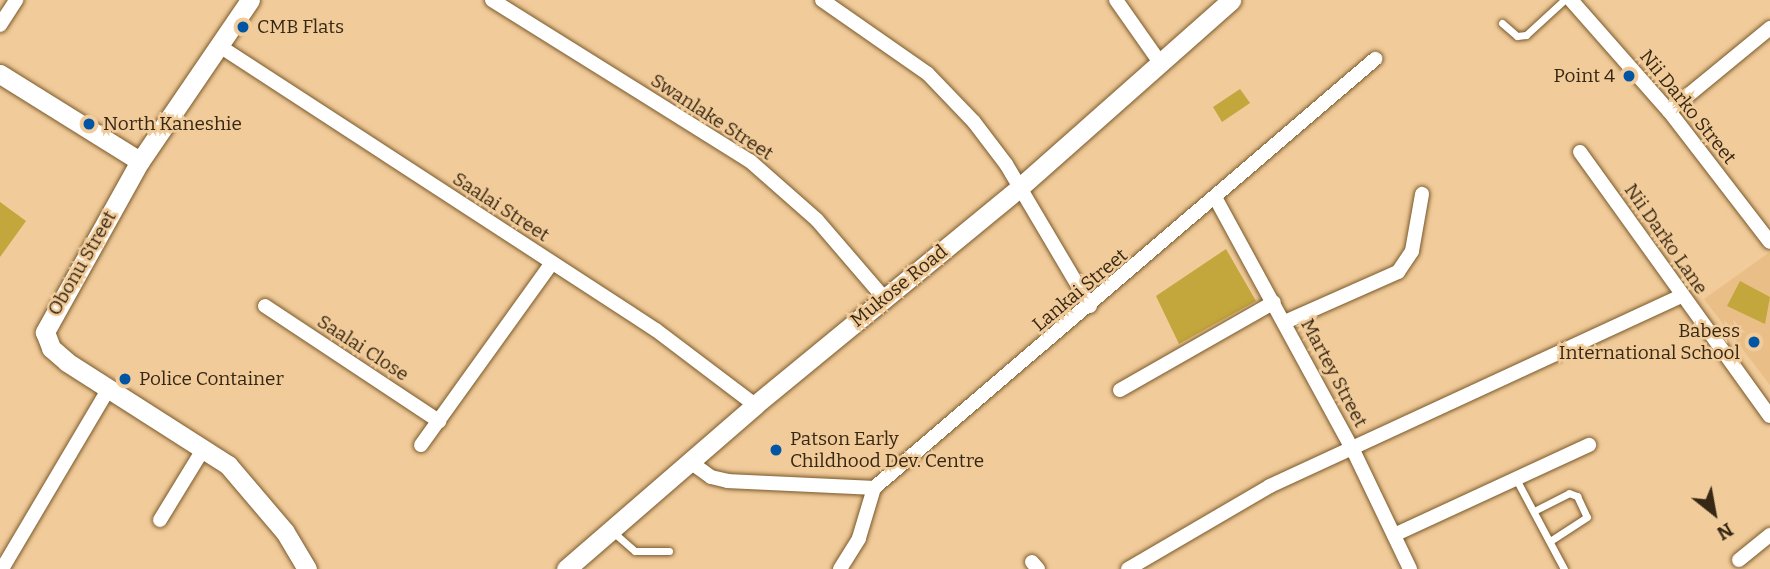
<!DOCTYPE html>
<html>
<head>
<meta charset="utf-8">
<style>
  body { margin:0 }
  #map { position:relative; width:1770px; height:569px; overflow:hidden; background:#f1cb9a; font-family:Bitter,serif }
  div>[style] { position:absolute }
  .built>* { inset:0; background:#e9be87 }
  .building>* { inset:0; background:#c3a63c }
  .roads { filter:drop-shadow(0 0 2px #7a592a) drop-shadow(0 0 2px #7a592a) }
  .service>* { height:7px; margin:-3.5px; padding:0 3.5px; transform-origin:3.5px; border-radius:3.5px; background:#fff }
  .minor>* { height:14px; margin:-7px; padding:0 7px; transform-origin:7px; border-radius:7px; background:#fff }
  .tertiary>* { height:19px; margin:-9.5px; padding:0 9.5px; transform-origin:9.5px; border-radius:9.5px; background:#fff }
  .dots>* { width:19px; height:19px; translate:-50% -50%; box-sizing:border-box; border:4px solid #f1cb9a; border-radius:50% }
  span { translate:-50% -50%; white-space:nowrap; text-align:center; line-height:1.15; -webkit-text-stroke:5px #f1cb9a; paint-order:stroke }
  .poi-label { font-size:19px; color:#362814 }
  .left { translate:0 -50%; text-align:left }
  .right { translate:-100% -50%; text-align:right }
  .street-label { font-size:19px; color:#362814 }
  .north { position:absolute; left:1679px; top:478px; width:70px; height:70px; -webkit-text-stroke:5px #f1cb9a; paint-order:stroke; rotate:149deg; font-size:19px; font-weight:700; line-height:28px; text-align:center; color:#362814 }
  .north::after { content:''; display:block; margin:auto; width:24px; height:32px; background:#362814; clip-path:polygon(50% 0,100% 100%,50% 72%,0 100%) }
</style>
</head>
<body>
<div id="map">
  <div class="built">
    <div style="clip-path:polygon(1770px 252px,1770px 385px,1704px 299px)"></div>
  </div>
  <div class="building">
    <div style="clip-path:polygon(1240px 89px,1250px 103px,1222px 122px,1213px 107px)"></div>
    <div style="clip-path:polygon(0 202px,26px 221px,0 257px)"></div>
    <div style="clip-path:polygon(1226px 249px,1256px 301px,1179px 344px,1156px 296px)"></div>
    <div style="clip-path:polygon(1740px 281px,1770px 297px,1765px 324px,1727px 306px)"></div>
  </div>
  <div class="roads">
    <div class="service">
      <div style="left:1502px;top:23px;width:20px;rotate:41deg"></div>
      <div style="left:1517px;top:36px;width:9px;rotate:-6deg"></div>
      <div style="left:1526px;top:35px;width:52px;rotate:-42.6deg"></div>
      <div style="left:1516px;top:479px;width:102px;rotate:61.9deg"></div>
      <div style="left:1534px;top:511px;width:39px;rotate:-27deg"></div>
      <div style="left:1569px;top:493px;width:9px;rotate:21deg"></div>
      <div style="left:1577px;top:496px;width:23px;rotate:65deg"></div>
      <div style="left:1587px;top:517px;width:44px;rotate:147deg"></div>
      <div style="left:613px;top:532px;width:29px;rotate:41deg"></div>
      <div style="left:635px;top:551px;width:34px"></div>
    </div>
    <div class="minor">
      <div style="left:492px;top:0;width:304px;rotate:32deg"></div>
      <div style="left:750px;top:161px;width:89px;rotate:41.4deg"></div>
      <div style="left:817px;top:220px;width:103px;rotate:49.3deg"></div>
      <div style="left:822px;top:0;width:129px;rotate:34.9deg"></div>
      <div style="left:928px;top:74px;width:66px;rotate:46.2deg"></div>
      <div style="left:974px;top:122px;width:53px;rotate:52.7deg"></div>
      <div style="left:1006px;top:164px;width:165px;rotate:59.4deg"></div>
      <div style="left:1116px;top:0;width:78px;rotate:54.9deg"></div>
      <div style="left:1571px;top:0;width:148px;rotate:48.6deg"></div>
      <div style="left:1669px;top:111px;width:165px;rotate:52.4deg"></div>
      <div style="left:0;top:25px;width:30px;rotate:-57deg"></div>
      <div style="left:221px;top:47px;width:519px;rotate:33.05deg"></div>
      <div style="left:656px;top:330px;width:124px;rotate:37.1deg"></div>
      <div style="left:1669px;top:111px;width:131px;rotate:-39.4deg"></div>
      <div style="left:1580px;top:152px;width:325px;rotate:54.3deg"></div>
      <div style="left:1216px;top:199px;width:286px;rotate:61.4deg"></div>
      <div style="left:1353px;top:450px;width:132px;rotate:64.4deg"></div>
      <div style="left:265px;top:306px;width:209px;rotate:33.5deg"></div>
      <div style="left:1285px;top:322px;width:124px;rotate:-23.9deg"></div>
      <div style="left:1398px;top:272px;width:25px;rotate:-56deg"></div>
      <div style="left:1412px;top:251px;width:58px;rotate:-80deg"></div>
      <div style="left:1120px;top:390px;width:177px;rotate:-29.7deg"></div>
      <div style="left:421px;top:445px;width:224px;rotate:-54.3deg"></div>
      <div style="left:689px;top:461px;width:27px;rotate:36deg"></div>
      <div style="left:711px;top:477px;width:17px;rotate:13deg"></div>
      <div style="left:728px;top:481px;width:146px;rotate:2.7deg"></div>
      <div style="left:160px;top:520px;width:84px;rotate:-58.6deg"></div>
      <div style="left:1394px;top:535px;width:215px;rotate:-24.8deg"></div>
      <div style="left:1739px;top:560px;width:40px;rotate:-39deg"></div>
      <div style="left:1032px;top:562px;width:9px;rotate:49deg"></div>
      <div style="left:2px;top:569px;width:208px;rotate:-59.4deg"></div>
      <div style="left:840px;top:569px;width:36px;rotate:-58deg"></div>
      <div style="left:859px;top:538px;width:52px;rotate:-73.3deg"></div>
      <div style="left:874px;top:488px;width:660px;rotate:-40.57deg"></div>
      <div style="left:1128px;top:569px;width:164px;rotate:-30.3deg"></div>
      <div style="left:1270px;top:486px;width:454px;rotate:-24.8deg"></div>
    </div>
    <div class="tertiary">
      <div style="left:250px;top:0;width:195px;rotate:124.3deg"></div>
      <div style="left:140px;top:161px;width:196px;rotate:119.1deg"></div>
      <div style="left:45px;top:332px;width:17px;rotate:69deg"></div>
      <div style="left:51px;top:348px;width:21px;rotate:41deg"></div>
      <div style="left:67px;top:362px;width:191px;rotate:32.6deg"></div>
      <div style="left:228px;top:465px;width:88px;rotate:49.6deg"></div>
      <div style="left:285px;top:532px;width:43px;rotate:59.3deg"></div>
      <div style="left:0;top:74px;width:165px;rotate:31.9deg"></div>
      <div style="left:566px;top:569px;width:250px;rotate:-40.9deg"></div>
      <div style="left:755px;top:405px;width:343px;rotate:-39.4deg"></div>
      <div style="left:1020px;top:187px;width:282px;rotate:-41.5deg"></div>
    </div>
  </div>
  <div class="dots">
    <div style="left:243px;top:27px;background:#0056a4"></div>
    <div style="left:1629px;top:76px;background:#0056a4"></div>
    <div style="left:89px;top:124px;background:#0056a4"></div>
    <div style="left:1754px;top:342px;background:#0056a4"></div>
    <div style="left:125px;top:379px;background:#0056a4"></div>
    <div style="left:776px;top:450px;background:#0056a4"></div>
  </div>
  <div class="poi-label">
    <span class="left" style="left:257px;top:27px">CMB Flats</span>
    <span class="right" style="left:1615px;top:76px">Point 4</span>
    <span class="left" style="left:103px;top:124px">North Kaneshie</span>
    <span class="right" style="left:1740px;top:342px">Babess<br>International School</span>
    <span class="left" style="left:139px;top:379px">Police Container</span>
    <span class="left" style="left:790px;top:450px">Patson Early<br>Childhood Dev. Centre</span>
  </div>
  <div class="street-label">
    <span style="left:1688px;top:107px;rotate:51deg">Nii Darko Street</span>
    <span style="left:712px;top:117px;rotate:33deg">Swanlake Street</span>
    <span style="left:501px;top:207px;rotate:33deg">Saalai Street</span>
    <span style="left:1666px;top:239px;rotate:55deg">Nii Darko Lane</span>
    <span style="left:82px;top:263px;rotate:-60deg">Obonu Street</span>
    <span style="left:899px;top:286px;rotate:-39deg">Mukose Road</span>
    <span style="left:1080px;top:290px;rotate:-40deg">Lankai Street</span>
    <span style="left:363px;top:348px;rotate:33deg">Saalai Close</span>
    <span style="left:1334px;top:373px;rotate:62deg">Martey Street</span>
  </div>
  <div class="north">N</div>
</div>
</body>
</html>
